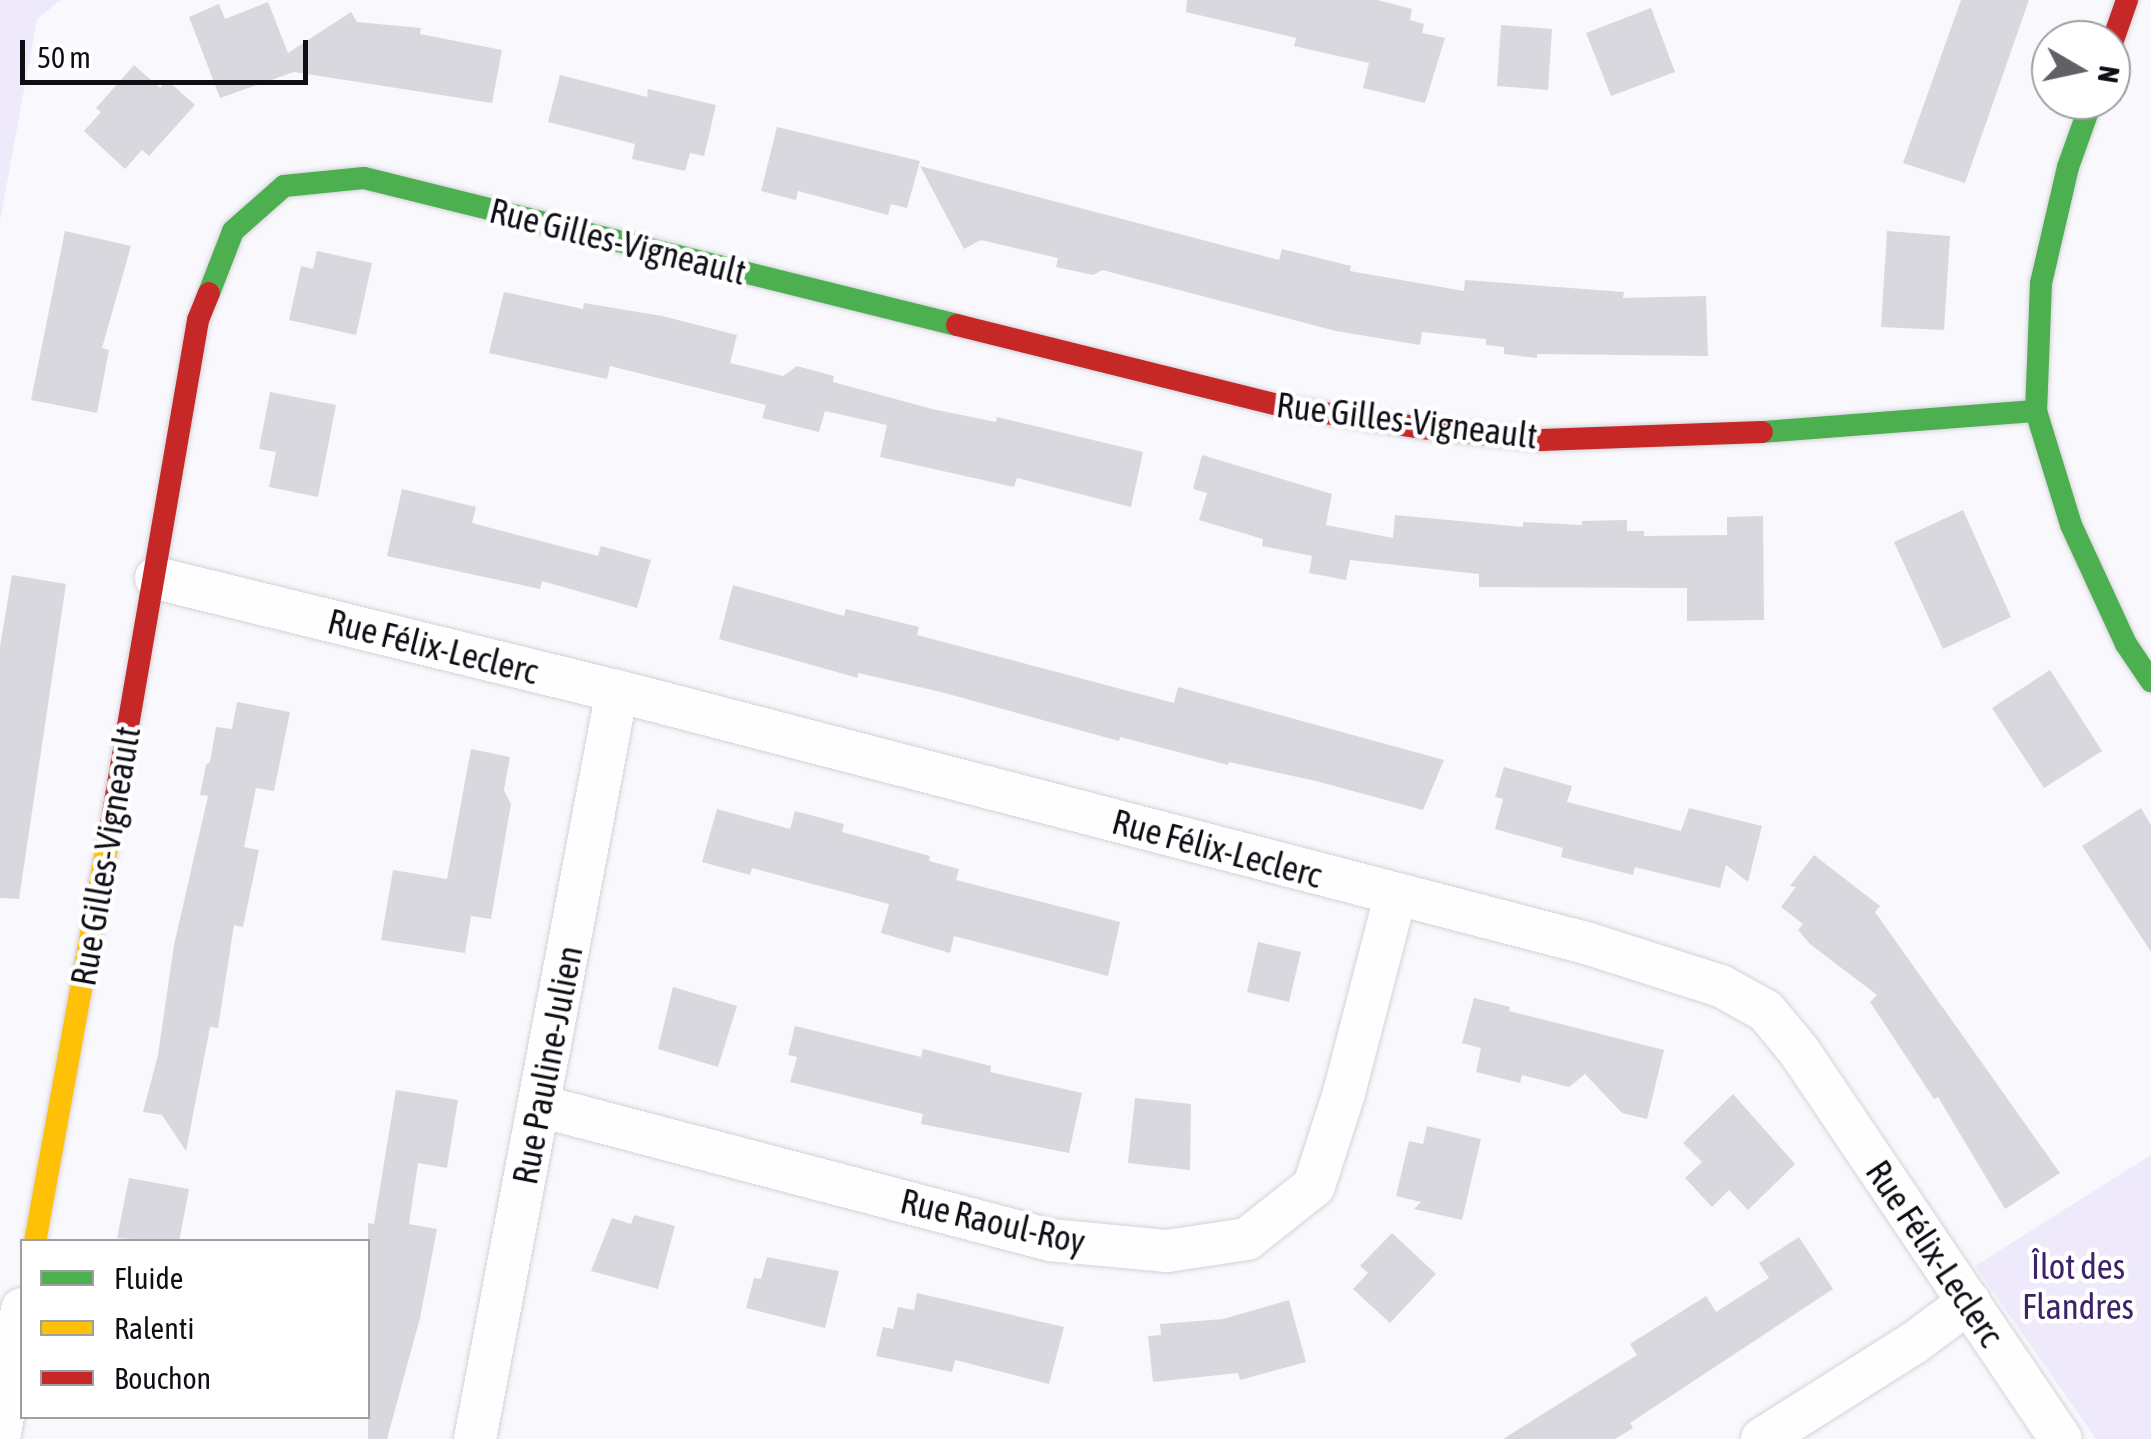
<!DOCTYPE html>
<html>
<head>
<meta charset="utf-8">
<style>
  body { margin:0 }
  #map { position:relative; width:2151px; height:1439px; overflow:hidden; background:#f9f8fd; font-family:"Asap Condensed",sans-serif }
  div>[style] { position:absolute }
  .green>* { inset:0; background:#eeeafb }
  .building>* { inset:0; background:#dad8df }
  .roads { filter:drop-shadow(0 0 2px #d4d3d8) drop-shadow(0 0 2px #d4d3d8) }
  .street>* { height:42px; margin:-21px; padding:0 21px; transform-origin:21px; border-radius:21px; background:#fefeff }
  .fast>* { height:22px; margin:-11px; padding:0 11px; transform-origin:11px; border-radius:11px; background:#4caf50 }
  .slow>* { height:22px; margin:-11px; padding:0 11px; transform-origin:11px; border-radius:11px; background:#ffc107 }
  .jam>* { height:22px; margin:-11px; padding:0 11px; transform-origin:11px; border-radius:11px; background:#c62828 }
  span { translate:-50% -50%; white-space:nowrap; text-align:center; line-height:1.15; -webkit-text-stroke:9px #fff; paint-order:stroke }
  .street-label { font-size:35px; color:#100e15 }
  .park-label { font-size:35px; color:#3d2367 }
  .legend { position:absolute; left:20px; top:1239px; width:350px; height:180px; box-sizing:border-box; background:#fff; border:2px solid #9f9fa1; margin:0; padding:12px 18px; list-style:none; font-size:30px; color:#100e15 }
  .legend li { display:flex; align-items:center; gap:20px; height:50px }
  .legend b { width:50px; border:2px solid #9f9fa1 }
  .north { position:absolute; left:2031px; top:20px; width:100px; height:100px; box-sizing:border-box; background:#fff; border:2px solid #9f9fa1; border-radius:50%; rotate:99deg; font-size:28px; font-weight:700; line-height:40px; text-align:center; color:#100e15 }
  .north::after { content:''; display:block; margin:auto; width:35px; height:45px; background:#626066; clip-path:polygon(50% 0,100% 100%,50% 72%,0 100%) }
  .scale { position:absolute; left:20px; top:40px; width:288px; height:45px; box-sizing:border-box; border:5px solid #100e15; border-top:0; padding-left:12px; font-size:30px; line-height:35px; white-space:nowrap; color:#100e15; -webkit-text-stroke:8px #fff; paint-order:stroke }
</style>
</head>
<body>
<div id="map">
  <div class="green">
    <div style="clip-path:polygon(0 0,61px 0,37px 19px,0 221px)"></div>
    <div style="clip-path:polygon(2151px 1155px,2151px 1439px,2096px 1439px,1975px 1266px)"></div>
  </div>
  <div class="building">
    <div style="clip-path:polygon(1187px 0,1377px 0,1412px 9px,1410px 20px,1424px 24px,1422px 33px,1445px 38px,1425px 103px,1363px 88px,1369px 63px,1294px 46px,1296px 38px,1186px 12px)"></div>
    <div style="clip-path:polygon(1961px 0,2029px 0,1965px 183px,1903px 163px)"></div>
    <div style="clip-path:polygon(268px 2px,288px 53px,351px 12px,357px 22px,421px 28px,420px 34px,502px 50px,492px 103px,294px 72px,220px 98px,189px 17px,219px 4px,225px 19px)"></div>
    <div style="clip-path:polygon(1651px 8px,1675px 72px,1611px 96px,1586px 33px)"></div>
    <div style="clip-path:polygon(1501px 25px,1552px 29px,1548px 90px,1497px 86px)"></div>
    <div style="clip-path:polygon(134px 65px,160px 88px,167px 80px,195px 105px,149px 156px,142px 150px,125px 169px,84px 131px,101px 112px,96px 108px)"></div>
    <div style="clip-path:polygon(560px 75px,647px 97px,648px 89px,716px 105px,704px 156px,690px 153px,685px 171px,632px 159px,635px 144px,548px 122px)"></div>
    <div style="clip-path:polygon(777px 127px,920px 161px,907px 208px,891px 204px,888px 215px,798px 191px,796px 200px,761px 191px)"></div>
    <div style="clip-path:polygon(920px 166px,1279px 260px,1282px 249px,1351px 266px,1350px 271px,1464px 291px,1465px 280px,1624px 292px,1623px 298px,1706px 296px,1708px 356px,1537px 354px,1537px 358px,1504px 354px,1504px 347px,1486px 345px,1486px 339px,1422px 332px,1420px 345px,1336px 331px,1102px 270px,1093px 275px,1056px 267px,1058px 258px,981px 240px,964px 249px)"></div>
    <div style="clip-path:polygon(65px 231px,131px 246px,102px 348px,109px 350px,97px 413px,31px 400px)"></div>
    <div style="clip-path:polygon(1887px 231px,1950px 236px,1944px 330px,1881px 327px)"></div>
    <div style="clip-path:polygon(317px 251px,372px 263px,356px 335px,289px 320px,301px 266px,313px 269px)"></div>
    <div style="clip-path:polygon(504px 292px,583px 309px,584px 303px,662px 316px,737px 335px,730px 363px,783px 376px,797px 366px,834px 376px,833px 382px,932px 409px,996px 422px,997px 417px,1143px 452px,1131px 507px,1017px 478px,1014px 487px,880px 457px,887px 425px,825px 411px,819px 432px,762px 418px,766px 405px,610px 366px,607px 379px,489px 353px)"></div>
    <div style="clip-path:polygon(270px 392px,336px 405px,318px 497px,269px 487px,276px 452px,259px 449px)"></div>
    <div style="clip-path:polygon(1202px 455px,1332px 494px,1326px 525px,1393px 538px,1395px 515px,1523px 527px,1523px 522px,1582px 525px,1582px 521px,1627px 520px,1627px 531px,1644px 531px,1644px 536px,1727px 535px,1727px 517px,1763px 516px,1764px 620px,1687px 621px,1687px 588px,1479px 587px,1479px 574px,1350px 560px,1346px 580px,1309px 573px,1312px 556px,1262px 546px,1263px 539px,1199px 520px,1207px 493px,1193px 489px)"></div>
    <div style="clip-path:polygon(402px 489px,476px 507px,472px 523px,598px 556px,601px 546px,651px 560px,637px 608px,542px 581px,540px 589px,387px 556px)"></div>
    <div style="clip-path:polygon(1963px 510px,2011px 617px,1943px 649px,1894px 542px)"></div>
    <div style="clip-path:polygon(12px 575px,66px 584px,19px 899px,0 898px,0 647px)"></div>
    <div style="clip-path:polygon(733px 585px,844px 616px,846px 609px,919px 627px,917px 635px,1174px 703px,1178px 687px,1444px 760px,1423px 810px,1316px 781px,1229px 762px,1228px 765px,1120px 737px,1119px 741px,941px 692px,858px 673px,858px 678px,719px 639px)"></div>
    <div style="clip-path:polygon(2050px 670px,2102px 751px,2044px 788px,1992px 708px)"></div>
    <div style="clip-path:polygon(237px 702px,290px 712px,274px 791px,256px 788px,244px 847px,259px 850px,243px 927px,234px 925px,218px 1028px,210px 1027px,186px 1151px,162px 1115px,143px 1112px,158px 1055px,174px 945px,208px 796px,200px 795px,206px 765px,210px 762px,216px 727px,232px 729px)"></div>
    <div style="clip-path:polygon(471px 749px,510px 757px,504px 790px,511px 804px,491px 919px,471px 916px,465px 953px,381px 940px,393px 870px,447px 879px)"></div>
    <div style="clip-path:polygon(1504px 767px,1572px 786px,1567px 802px,1681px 831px,1689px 808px,1762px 826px,1748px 882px,1726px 865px,1720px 888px,1635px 867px,1633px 875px,1561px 857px,1563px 848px,1495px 829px,1503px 799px,1495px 797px)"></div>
    <div style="clip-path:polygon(2141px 808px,2151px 825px,2151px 952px,2082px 846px)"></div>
    <div style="clip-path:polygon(717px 809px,790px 829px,795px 811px,844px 824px,842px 832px,930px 856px,929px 861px,959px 869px,956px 880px,1120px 922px,1108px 976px,954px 936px,950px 953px,881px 933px,889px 904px,752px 868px,750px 875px,702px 862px)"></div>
    <div style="clip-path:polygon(1814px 855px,1880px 906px,1875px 912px,2060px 1173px,2005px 1209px,1938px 1097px,1934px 1099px,1870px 1002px,1877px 995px,1810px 944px,1798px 930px,1803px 924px,1781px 907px,1796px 887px,1790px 886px)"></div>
    <div style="clip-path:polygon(1258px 942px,1301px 952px,1289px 1002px,1247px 992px)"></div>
    <div style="clip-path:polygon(673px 987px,737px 1006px,718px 1067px,658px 1049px)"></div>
    <div style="clip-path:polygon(1474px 998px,1510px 1007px,1509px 1011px,1664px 1050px,1647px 1119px,1622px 1113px,1585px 1074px,1569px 1087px,1522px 1075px,1520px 1083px,1476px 1072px,1481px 1048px,1462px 1043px)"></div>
    <div style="clip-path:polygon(795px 1026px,921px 1057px,923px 1049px,991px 1066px,990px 1072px,1082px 1093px,1069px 1153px,921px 1124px,923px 1114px,790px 1082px,797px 1057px,788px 1055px)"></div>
    <div style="clip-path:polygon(396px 1090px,458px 1100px,447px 1168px,418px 1163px,409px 1224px,437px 1229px,420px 1318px,387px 1439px,368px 1439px,368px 1223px,374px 1224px)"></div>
    <div style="clip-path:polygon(1733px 1094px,1795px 1164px,1748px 1210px,1729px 1190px,1712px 1207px,1685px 1178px,1702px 1162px,1683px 1143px)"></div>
    <div style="clip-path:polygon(1135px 1098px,1191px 1104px,1190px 1170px,1128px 1163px)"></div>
    <div style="clip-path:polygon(1427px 1126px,1481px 1139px,1462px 1220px,1414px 1209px,1421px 1202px,1396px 1196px,1409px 1141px,1423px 1144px)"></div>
    <div style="clip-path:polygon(129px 1178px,189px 1189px,179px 1242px,117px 1238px)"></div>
    <div style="clip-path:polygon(634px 1215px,675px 1226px,658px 1289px,591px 1271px,612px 1218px,631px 1224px)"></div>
    <div style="clip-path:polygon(1392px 1233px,1436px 1274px,1390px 1323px,1353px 1289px,1368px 1273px,1360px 1266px)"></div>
    <div style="clip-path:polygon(1799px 1237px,1833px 1289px,1630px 1423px,1633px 1428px,1615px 1439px,1503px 1439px,1637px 1355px,1630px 1344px,1706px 1296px,1716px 1312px,1769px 1278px,1759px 1263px)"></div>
    <div style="clip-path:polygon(767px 1257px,839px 1271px,825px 1328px,746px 1308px,754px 1278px,761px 1279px)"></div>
    <div style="clip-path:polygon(917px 1293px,1064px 1327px,1049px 1384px,955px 1360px,952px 1372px,876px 1356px,883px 1327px,893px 1329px,898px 1307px,914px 1310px)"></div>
    <div style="clip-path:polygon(1289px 1300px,1306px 1362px,1240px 1380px,1238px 1373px,1153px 1382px,1148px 1336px,1161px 1335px,1160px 1324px,1223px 1319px)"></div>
  </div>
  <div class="roads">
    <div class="street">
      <div style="left:156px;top:578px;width:475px;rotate:13.8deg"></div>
      <div style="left:617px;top:691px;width:1001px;rotate:14.58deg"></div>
      <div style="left:1586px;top:943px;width:142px;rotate:17.7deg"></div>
      <div style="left:1721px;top:986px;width:51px;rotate:29.1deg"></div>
      <div style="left:1766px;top:1011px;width:52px;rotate:50.5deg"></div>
      <div style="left:1799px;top:1051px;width:468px;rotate:56deg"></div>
      <div style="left:540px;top:1106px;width:527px;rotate:14.72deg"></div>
      <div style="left:1050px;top:1240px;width:118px;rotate:5.4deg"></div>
      <div style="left:1167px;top:1251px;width:81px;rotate:-8.5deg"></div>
      <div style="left:1247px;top:1239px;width:85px;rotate:-38.3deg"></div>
      <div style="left:1314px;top:1186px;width:98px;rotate:-72.1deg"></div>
      <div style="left:1344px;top:1093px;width:206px;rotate:-75.4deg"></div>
      <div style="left:0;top:1433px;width:126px;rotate:-79.9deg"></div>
      <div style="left:475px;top:1439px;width:761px;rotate:-79.25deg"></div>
      <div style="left:1762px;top:1439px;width:180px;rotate:-32.3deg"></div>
      <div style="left:1914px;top:1343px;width:69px;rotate:-36.7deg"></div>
    </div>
    <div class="fast">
      <div style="left:2092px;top:100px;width:71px;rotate:109.7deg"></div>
      <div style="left:2068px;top:167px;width:119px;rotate:103.1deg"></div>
      <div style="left:2041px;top:283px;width:128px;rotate:92.2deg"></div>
      <div style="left:2036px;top:411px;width:119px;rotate:72.9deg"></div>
      <div style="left:2071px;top:525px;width:131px;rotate:65.2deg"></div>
      <div style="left:2126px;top:644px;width:45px;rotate:56deg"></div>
      <div style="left:209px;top:293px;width:66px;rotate:-68.8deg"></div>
      <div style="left:233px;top:231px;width:68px;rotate:-41.4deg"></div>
      <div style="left:284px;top:186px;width:80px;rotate:-5.7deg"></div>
      <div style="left:364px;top:178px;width:611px;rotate:13.92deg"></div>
      <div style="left:1762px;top:432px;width:275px;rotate:-4.4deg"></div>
    </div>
    <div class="slow">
      <div style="left:35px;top:1242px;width:413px;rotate:-79.7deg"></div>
    </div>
    <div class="jam">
      <div style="left:2111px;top:46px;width:49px;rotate:-70.8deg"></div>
      <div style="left:957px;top:325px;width:339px;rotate:14deg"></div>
      <div style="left:1286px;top:407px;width:137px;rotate:8.8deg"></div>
      <div style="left:1421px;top:428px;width:121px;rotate:5.7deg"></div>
      <div style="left:1541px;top:440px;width:221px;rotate:-2.1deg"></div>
      <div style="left:109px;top:836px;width:524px;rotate:-80.21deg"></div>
      <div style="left:198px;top:320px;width:29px;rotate:-68deg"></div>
    </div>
  </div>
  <div class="street-label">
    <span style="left:618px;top:241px;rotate:14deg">Rue Gilles-Vigneault</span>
    <span style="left:1407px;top:420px;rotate:7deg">Rue Gilles-Vigneault</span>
    <span style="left:433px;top:646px;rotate:14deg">Rue Félix-Leclerc</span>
    <span style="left:1217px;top:848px;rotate:15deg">Rue Félix-Leclerc</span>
    <span style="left:105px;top:856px;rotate:-80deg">Rue Gilles-Vigneault</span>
    <span style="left:547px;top:1065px;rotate:-79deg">Rue Pauline-Julien</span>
    <span style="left:993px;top:1221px;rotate:13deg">Rue Raoul-Roy</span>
    <span style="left:1935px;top:1253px;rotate:56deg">Rue Félix-Leclerc</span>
  </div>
  <div class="park-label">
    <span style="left:2078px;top:1286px">Îlot des<br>Flandres</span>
  </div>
  <ul class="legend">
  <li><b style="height:12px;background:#4caf50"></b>Fluide</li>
  <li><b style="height:12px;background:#ffc107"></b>Ralenti</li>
  <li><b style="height:12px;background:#c62828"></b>Bouchon</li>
  </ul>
  <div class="north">N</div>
  <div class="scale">50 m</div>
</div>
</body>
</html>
